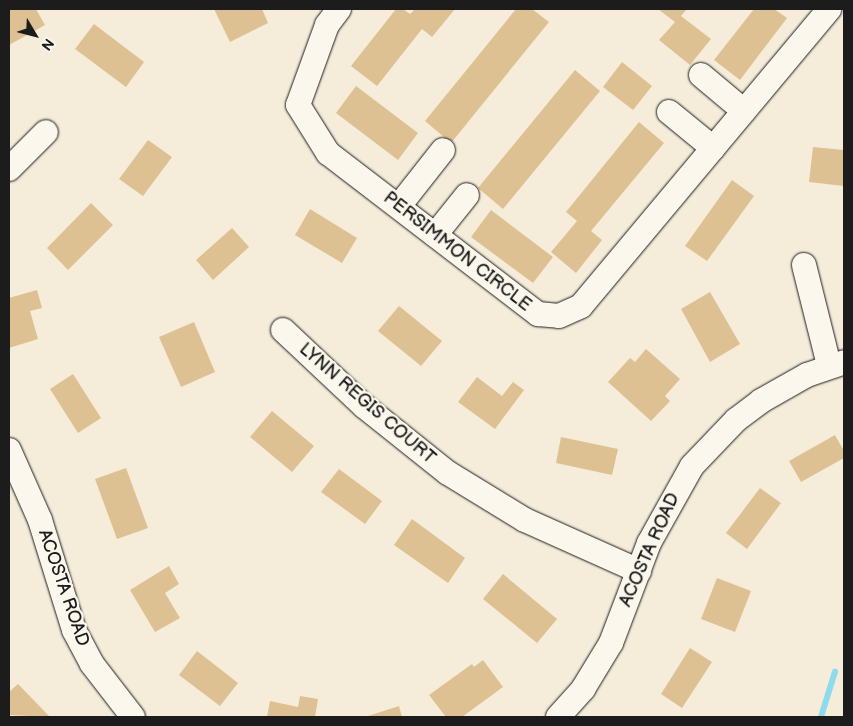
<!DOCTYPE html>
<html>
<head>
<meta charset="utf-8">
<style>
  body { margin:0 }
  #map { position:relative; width:853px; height:726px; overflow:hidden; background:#f5ecda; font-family:"Balsamiq Sans",sans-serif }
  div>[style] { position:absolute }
  .stream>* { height:5.5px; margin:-2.75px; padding:0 2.75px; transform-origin:2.75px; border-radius:2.75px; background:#8edbee }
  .building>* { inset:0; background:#dec192 }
  .roads { filter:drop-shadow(0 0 1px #1c1c1c) drop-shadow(0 0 1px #1c1c1c) }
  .minor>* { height:24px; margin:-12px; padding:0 12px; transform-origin:12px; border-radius:12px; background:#fbf7ec }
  span { translate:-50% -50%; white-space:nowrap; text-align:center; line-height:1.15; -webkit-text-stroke:4.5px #fbf7ec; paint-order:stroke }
  .street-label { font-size:18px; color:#1c1c1c }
  .frame { position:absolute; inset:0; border:10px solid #1c1c1c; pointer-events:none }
  .north { position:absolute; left:10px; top:10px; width:50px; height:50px; -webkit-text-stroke:4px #fbf7ec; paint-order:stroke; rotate:127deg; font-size:14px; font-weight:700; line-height:20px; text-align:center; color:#1c1c1c }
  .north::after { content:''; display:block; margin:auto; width:18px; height:22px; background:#1c1c1c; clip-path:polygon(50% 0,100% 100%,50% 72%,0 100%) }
</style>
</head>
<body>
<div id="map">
  <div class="stream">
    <div style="left:821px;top:717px;width:47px;rotate:-72.7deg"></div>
  </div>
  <div class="building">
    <div style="clip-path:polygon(9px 9px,36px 9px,45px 25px,9px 45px)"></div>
    <div style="clip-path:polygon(214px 9px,262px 9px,268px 23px,230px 42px)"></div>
    <div style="clip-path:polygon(396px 9px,403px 9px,410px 14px,415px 9px,455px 9px,432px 37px,422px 29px,377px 86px,351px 66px)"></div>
    <div style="clip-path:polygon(516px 9px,532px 9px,549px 22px,451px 143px,425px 121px)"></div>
    <div style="clip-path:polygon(658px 9px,687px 9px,681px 16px,711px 39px,690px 65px,659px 40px,675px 22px)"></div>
    <div style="clip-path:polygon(754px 9px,774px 9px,787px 18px,740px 80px,714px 60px)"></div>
    <div style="clip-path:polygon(94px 24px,144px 62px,126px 87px,75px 49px)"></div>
    <div style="clip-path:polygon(622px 62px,652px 86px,633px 110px,603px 87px)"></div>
    <div style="clip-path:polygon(575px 70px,600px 91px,503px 209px,478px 188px)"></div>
    <div style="clip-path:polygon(356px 86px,418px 133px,398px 160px,336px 113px)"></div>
    <div style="clip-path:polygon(639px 122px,664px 143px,591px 231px,602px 240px,576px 273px,551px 252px,577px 221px,566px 212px)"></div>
    <div style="clip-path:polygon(148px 140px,172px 157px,143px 196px,119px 179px)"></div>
    <div style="clip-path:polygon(813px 147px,844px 150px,844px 186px,809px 182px)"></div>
    <div style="clip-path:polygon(732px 180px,754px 196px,707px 261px,685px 246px)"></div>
    <div style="clip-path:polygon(91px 203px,113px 225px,68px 270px,47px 248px)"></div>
    <div style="clip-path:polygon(310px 209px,357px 238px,342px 263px,295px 235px)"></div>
    <div style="clip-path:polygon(491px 210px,553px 257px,533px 283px,471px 237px)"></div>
    <div style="clip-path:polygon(232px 228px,249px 247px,213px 280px,196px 260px)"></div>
    <div style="clip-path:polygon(37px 290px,42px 308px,30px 311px,38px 339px,9px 348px,9px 298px)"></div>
    <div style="clip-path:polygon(710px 292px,740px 344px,710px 362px,681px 309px)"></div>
    <div style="clip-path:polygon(399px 306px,442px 341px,421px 366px,378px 331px)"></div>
    <div style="clip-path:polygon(194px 322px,215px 372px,181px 387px,159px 337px)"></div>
    <div style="clip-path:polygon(646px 349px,680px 379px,665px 396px,670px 401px,651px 421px,608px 382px,630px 358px,635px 362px)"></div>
    <div style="clip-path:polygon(73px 374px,101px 418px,78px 433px,50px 389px)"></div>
    <div style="clip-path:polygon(477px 377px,502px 396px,513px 382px,524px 390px,495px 429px,458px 402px)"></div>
    <div style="clip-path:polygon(272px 411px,314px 446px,292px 472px,250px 437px)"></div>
    <div style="clip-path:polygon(835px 435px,844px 451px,844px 458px,801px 482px,789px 461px)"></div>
    <div style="clip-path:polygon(561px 437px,618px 449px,612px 475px,556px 463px)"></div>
    <div style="clip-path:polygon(126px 468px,148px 528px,117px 539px,95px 479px)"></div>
    <div style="clip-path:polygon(339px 469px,382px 501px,365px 524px,321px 492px)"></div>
    <div style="clip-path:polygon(760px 488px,781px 503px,747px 549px,726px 533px)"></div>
    <div style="clip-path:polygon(412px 519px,465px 558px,448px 583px,394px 545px)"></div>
    <div style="clip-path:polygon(169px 566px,179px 584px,165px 593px,180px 618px,155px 632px,130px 590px)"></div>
    <div style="clip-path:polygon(503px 574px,557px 619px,537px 643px,483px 599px)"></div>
    <div style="clip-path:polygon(717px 578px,751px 591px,735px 632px,701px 619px)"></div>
    <div style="clip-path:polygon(690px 648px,712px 662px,682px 708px,661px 694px)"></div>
    <div style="clip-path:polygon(197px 651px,238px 683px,220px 706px,179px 675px)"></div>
    <div style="clip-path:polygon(483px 660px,503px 687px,462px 717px,446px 717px,429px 695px,472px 664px,474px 667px)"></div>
    <div style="clip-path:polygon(18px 684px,50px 717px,9px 715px,9px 692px)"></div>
    <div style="clip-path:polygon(300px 696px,318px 699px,315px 717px,267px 717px,270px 701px,298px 707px)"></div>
    <div style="clip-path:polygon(399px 706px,402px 717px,365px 717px)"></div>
  </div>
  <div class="roads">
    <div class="minor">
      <div style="left:339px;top:9px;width:20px;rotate:127deg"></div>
      <div style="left:327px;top:25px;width:85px;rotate:109.9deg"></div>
      <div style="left:298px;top:105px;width:57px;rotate:58deg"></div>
      <div style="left:328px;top:153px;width:265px;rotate:37.5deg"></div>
      <div style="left:538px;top:314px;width:21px;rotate:5deg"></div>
      <div style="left:559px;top:316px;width:24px;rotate:-24deg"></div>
      <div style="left:581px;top:306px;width:387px;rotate:-50.1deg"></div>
      <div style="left:701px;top:75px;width:56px;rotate:39.9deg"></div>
      <div style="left:669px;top:112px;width:57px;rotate:39.3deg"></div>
      <div style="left:9px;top:169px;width:52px;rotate:-45deg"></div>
      <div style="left:399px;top:206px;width:71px;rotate:-51.8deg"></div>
      <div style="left:435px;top:235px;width:51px;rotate:-51.3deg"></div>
      <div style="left:804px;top:265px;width:103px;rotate:76deg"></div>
      <div style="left:283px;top:330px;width:111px;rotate:43.2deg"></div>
      <div style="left:364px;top:406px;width:107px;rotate:38.6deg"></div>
      <div style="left:448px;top:473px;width:90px;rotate:31.4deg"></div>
      <div style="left:525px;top:520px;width:125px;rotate:24.1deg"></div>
      <div style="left:9px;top:450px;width:77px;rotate:66.1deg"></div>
      <div style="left:40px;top:520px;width:115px;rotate:72.8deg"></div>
      <div style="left:74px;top:630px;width:38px;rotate:62deg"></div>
      <div style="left:92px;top:664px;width:67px;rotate:52.3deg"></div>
      <div style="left:558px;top:717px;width:38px;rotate:-48deg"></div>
      <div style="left:583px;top:689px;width:54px;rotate:-58.7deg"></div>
      <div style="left:611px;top:643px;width:107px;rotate:-69.2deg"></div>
      <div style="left:649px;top:543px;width:88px;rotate:-60.8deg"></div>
      <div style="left:692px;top:466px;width:64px;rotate:-46.3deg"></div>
      <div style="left:736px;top:420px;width:31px;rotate:-37deg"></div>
      <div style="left:761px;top:401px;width:53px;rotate:-29.5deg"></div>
      <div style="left:807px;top:375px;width:39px;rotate:-19deg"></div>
    </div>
  </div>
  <div class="street-label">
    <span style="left:457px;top:252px;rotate:38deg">PERSIMMON CIRCLE</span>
    <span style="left:367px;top:404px;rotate:41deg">LYNN REGIS COURT</span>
    <span style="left:650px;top:550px;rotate:-66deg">ACOSTA ROAD</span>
    <span style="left:63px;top:588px;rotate:71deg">ACOSTA ROAD</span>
  </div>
  <div class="frame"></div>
  <div class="north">N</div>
</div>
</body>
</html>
